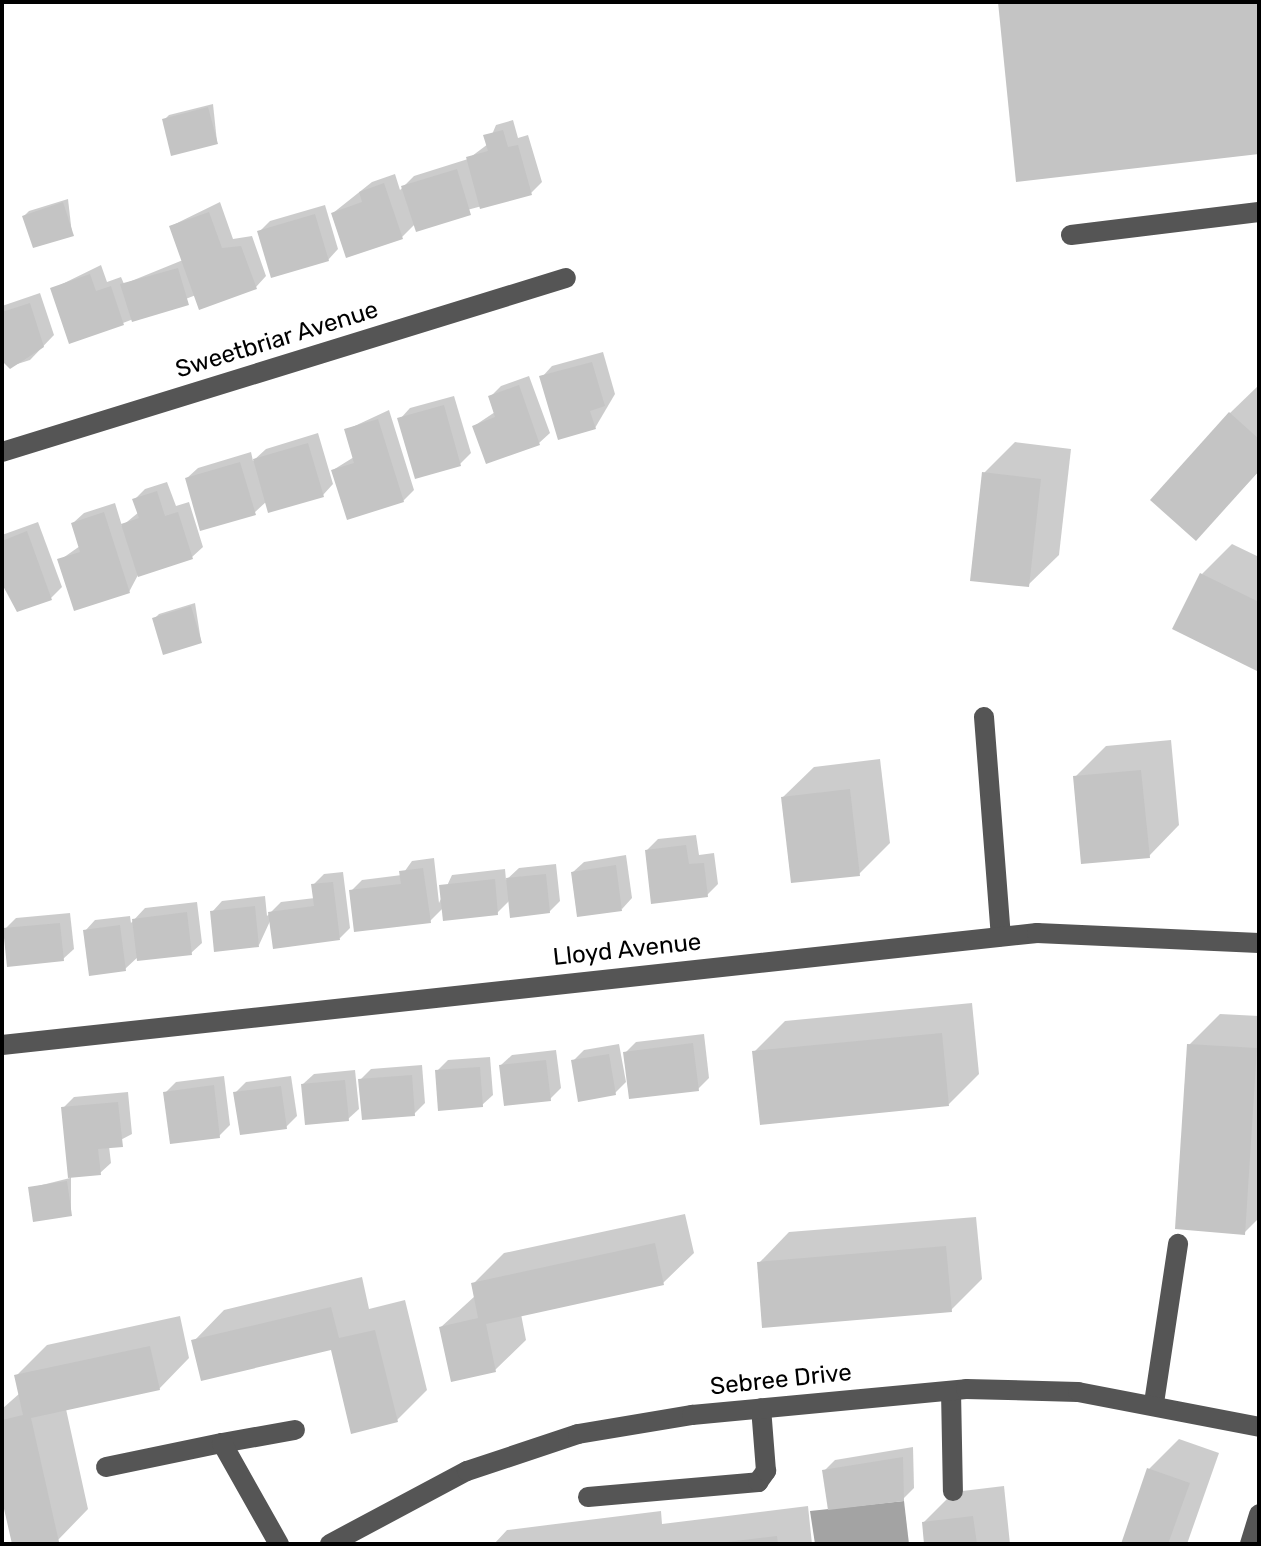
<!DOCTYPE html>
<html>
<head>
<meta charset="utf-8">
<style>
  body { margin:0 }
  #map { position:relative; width:1261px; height:1546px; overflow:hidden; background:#fff; font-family:Rubik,sans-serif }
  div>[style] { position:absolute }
  .water>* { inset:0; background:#a3a3a3 }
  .shadow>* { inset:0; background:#0003 }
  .building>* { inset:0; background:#c4c4c4 }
  .minor>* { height:20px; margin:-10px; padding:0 10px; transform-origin:10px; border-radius:10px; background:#555 }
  span { translate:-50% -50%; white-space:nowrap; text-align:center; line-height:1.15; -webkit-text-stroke:6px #fff; paint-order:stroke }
  .street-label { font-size:24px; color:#000 }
  .frame { position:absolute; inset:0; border:4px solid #000; pointer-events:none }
</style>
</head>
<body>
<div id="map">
  <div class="water">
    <div style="clip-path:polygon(904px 1501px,909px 1544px,815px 1544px,810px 1511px)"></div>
  </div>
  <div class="shadow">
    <div style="clip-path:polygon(213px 104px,217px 142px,164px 120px,169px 115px)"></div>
    <div style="clip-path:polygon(513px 120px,518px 138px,528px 135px,542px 182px,531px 193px,415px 224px,402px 237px,333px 213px,372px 182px,395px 174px,400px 190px,414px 176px,468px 159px,488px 144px,496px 125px)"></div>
    <div style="clip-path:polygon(68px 199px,72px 234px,24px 216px,29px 211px)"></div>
    <div style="clip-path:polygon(220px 202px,233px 239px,252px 236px,266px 276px,256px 287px,196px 295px,123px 323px,52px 289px,101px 265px,107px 282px,121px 277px,124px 284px,183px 260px,171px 226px)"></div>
    <div style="clip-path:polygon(325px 205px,338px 249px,328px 260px,259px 232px,270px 221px)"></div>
    <div style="clip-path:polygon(40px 293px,54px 335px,30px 360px,11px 366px,2px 359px,2px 306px)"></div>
    <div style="clip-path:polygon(603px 352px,615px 394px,595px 428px,542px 377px,552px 366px)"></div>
    <div style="clip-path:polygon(529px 376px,550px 433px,539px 443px,474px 426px,495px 412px,490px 397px,501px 386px)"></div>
    <div style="clip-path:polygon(1259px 385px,1259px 471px,1196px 538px,1230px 413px)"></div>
    <div style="clip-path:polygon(454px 396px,471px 453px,460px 464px,400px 419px,410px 408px)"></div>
    <div style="clip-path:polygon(389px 410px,414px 490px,403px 501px,333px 470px,354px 457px,346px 430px)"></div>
    <div style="clip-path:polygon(318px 433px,333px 484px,323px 495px,267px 501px,254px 513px,187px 478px,198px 468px,251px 452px,253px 461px,266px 449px)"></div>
    <div style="clip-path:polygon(1015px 442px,1071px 449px,1059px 555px,1028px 585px,984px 473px)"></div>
    <div style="clip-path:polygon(167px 482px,176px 506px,189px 502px,203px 547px,192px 557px,138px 575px,129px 592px,60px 560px,80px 546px,73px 523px,84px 513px,115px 503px,122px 526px,139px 512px,135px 499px,145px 489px)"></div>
    <div style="clip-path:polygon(38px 522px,62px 587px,51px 598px,2px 582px,2px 535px)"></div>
    <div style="clip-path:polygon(1232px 544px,1259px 557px,1259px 670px,1202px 574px)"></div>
    <div style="clip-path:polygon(195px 603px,201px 641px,154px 619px,159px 614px)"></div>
    <div style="clip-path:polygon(1171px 740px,1179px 825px,1149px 856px,1075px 777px,1106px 746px)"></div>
    <div style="clip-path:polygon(880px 759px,890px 843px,859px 874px,783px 797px,814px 767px)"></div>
    <div style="clip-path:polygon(696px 835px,699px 855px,714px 853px,718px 884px,707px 895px,647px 850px,658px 839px)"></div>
    <div style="clip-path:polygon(626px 855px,632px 898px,622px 909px,573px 872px,584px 862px)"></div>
    <div style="clip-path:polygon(434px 858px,439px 903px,452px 875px,505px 869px,506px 880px,519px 868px,556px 864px,560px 901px,549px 912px,510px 900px,497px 913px,444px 907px,430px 921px,351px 891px,362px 880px,402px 875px,412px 861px)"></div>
    <div style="clip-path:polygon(343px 872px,350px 928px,340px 938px,271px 919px,259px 945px,212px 912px,222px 901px,265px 896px,267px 916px,281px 902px,315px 898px,313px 885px,324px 874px)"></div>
    <div style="clip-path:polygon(197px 902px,202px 943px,191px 953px,139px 956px,125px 969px,85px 931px,95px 920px,130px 916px,131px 923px,145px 908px)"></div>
    <div style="clip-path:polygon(70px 913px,74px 949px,63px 959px,5px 929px,16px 918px)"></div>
    <div style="clip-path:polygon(972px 1003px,979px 1074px,949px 1104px,754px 1052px,785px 1021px)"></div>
    <div style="clip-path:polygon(1220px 1014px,1259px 1016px,1259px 1218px,1244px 1233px,1189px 1045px)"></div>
    <div style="clip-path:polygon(704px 1034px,709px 1078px,698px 1089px,626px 1052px,636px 1042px)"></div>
    <div style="clip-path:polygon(619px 1044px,626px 1082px,615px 1093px,573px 1061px,584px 1050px)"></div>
    <div style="clip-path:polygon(556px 1050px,561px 1088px,550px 1099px,501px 1065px,512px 1055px)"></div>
    <div style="clip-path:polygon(490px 1057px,493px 1095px,482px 1105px,437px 1071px,448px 1060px)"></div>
    <div style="clip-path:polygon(422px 1065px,425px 1103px,414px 1114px,360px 1080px,371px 1069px)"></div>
    <div style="clip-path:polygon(355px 1070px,359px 1109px,348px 1119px,303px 1084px,314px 1074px)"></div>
    <div style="clip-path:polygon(224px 1076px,230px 1125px,219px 1136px,166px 1092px,176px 1082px)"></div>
    <div style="clip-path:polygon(291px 1076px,297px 1116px,286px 1127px,235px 1093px,246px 1082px)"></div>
    <div style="clip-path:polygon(128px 1092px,132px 1134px,109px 1146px,111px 1163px,100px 1173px,71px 1176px,71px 1214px,30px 1188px,70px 1178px,63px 1108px,74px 1097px)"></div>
    <div style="clip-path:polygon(685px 1214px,694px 1253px,663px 1283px,521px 1314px,526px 1340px,495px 1370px,441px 1327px,475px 1296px,473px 1284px,504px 1253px)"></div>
    <div style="clip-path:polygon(976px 1217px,982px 1279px,951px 1310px,759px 1263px,789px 1232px)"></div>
    <div style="clip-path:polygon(362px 1277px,369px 1309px,405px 1300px,427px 1390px,396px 1421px,332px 1347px,194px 1341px,224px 1310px)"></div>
    <div style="clip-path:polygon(180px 1316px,189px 1358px,159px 1389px,66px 1409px,88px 1509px,58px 1540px,14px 1544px,2px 1491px,2px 1409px,20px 1393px,16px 1376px,47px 1345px)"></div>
    <div style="clip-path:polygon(1179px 1439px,1219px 1453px,1187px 1544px,1123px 1544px,1149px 1469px)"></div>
    <div style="clip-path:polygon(913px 1447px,914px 1488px,903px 1499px,824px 1471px,835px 1460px)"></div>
    <div style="clip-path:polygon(1004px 1486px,1010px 1544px,926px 1544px,924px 1522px,954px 1492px)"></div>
    <div style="clip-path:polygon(808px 1506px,812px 1544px,494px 1544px,507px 1530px,661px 1511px,662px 1524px)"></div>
  </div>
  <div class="building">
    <div style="clip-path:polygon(998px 2px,1259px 2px,1259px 154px,1016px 182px)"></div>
    <div style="clip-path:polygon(208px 107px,218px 144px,171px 156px,162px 119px)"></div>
    <div style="clip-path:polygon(503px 130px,508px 147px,518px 145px,532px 195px,480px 209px,466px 157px,488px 151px,483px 135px)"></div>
    <div style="clip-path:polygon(457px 169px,471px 215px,416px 232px,401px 186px)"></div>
    <div style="clip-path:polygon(384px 183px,403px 239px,346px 258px,331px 213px,362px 202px,359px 192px)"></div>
    <div style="clip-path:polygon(63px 202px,74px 236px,33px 248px,22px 216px)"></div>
    <div style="clip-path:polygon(209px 212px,222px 248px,241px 246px,257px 289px,199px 310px,169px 226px)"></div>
    <div style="clip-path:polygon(315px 214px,329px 261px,271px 278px,257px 231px)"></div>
    <div style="clip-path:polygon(178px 268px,189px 305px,132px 322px,120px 284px)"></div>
    <div style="clip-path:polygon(90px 274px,96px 291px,111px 286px,124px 325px,69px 344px,50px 288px)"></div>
    <div style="clip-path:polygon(30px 303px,44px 347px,10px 369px,2px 361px,2px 312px)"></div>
    <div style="clip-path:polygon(592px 362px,605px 406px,590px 411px,596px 429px,558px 440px,539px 376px)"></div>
    <div style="clip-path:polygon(519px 385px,540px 445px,486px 464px,472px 426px,495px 417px,488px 396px)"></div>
    <div style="clip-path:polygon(444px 405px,461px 466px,415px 479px,397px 418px)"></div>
    <div style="clip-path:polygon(1229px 412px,1259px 439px,1259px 471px,1196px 541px,1150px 500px)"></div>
    <div style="clip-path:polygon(378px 419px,404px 502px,347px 520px,331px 470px,354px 463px,344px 429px)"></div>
    <div style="clip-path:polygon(308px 443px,324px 497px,268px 513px,253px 459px)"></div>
    <div style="clip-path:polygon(240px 462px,256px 515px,200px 531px,185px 478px)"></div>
    <div style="clip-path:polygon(982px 472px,1041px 479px,1029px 587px,970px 581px)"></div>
    <div style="clip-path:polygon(157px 491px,165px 516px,178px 512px,193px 559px,138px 577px,121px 524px,139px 518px,132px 499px)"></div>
    <div style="clip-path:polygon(104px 512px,130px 593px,74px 611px,57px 559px,80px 552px,71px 523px)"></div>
    <div style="clip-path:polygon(27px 531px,52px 600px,17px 612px,2px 584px,2px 541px)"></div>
    <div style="clip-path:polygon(1200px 573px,1259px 602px,1259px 672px,1172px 629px)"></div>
    <div style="clip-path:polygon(191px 606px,202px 643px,163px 655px,152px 618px)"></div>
    <div style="clip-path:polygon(1141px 770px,1150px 858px,1081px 864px,1073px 776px)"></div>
    <div style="clip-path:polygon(850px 789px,860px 876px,791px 883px,781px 797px)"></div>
    <div style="clip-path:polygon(686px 845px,689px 864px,704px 863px,708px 897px,651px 904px,645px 850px)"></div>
    <div style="clip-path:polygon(616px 865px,622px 911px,577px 917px,571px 872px)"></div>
    <div style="clip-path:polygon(423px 868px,431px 923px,354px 932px,349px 890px,401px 884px,399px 871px)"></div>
    <div style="clip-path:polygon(546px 874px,550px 913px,510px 918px,506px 878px)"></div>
    <div style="clip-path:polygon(495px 879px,498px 915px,443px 921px,439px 885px)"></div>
    <div style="clip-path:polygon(333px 882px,340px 940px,273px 949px,268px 912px,314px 906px,311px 884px)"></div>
    <div style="clip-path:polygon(255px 906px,259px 947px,214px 952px,210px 911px)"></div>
    <div style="clip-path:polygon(187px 912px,192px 955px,137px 961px,132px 919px)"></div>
    <div style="clip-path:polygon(60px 923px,64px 961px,7px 967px,3px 928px)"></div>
    <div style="clip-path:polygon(120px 925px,126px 971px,89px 976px,83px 930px)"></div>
    <div style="clip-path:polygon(942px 1033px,949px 1106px,760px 1125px,752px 1051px)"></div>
    <div style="clip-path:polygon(693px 1043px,699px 1091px,629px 1099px,623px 1052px)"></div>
    <div style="clip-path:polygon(1187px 1044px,1257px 1048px,1245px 1235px,1175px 1229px)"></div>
    <div style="clip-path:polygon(609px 1054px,616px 1095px,578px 1102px,571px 1060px)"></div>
    <div style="clip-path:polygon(546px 1060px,551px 1101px,504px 1106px,499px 1065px)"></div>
    <div style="clip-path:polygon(480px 1067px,483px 1107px,438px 1111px,435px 1070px)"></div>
    <div style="clip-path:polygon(412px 1075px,415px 1116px,362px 1120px,358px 1079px)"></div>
    <div style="clip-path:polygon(345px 1080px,349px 1121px,305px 1125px,301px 1084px)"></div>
    <div style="clip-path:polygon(214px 1085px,220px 1138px,170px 1144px,163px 1092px)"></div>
    <div style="clip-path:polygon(281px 1086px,287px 1129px,240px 1135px,233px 1092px)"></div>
    <div style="clip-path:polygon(118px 1102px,123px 1147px,98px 1149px,101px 1175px,68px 1178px,61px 1107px)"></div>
    <div style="clip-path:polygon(67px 1181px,72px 1216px,33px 1222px,28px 1187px)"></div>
    <div style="clip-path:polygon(655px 1243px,664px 1285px,486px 1324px,496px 1372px,451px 1382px,439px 1327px,478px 1318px,471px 1283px)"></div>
    <div style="clip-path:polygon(946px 1246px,952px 1312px,762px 1328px,757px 1262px)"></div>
    <div style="clip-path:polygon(331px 1307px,339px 1338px,375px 1330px,398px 1422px,351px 1434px,331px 1350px,201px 1381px,191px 1340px)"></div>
    <div style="clip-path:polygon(150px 1346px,160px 1390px,31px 1418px,59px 1542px,12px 1544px,2px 1500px,2px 1420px,23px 1415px,14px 1375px)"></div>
    <div style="clip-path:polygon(903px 1457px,904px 1501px,828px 1510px,822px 1470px)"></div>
    <div style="clip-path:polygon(1147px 1468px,1190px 1483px,1168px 1544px,1121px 1544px)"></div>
    <div style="clip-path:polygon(973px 1516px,977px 1544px,924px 1544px,922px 1522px)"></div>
    <div style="clip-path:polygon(777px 1536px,778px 1544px,727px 1544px,727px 1542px)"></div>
  </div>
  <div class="minor">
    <div style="left:1071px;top:235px;width:189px;rotate:-7deg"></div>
    <div style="left:2px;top:452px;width:590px;rotate:-17.15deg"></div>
    <div style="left:984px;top:717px;width:220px;rotate:85.6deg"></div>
    <div style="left:2px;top:1045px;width:1041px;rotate:-6.18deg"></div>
    <div style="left:1037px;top:933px;width:222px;rotate:2.6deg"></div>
    <div style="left:951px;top:1391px;width:100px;rotate:88.9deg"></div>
    <div style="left:1154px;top:1403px;width:161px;rotate:-81.4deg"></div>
    <div style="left:222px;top:1443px;width:74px;rotate:-10.1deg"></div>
    <div style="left:106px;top:1467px;width:118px;rotate:-11.7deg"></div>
    <div style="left:222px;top:1443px;width:116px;rotate:60.6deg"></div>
    <div style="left:588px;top:1497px;width:171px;rotate:-5deg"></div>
    <div style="left:758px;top:1482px;width:14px;rotate:-54deg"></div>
    <div style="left:766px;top:1471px;width:63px;rotate:-94.5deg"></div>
    <div style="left:330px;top:1544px;width:155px;rotate:-28.1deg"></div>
    <div style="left:467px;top:1471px;width:117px;rotate:-18.4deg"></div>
    <div style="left:578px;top:1434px;width:116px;rotate:-9.5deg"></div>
    <div style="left:692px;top:1415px;width:275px;rotate:-5.4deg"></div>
    <div style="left:966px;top:1389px;width:112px;rotate:1.5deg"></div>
    <div style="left:1078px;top:1392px;width:184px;rotate:10.9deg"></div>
    <div style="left:1250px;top:1544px;width:31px;rotate:-73deg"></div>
  </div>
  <div class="street-label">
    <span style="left:277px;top:340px;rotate:-17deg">Sweetbriar Avenue</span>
    <span style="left:627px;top:950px;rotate:-6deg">Lloyd Avenue</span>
    <span style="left:781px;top:1380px;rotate:-6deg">Sebree Drive</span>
  </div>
  <div class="frame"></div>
</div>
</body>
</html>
